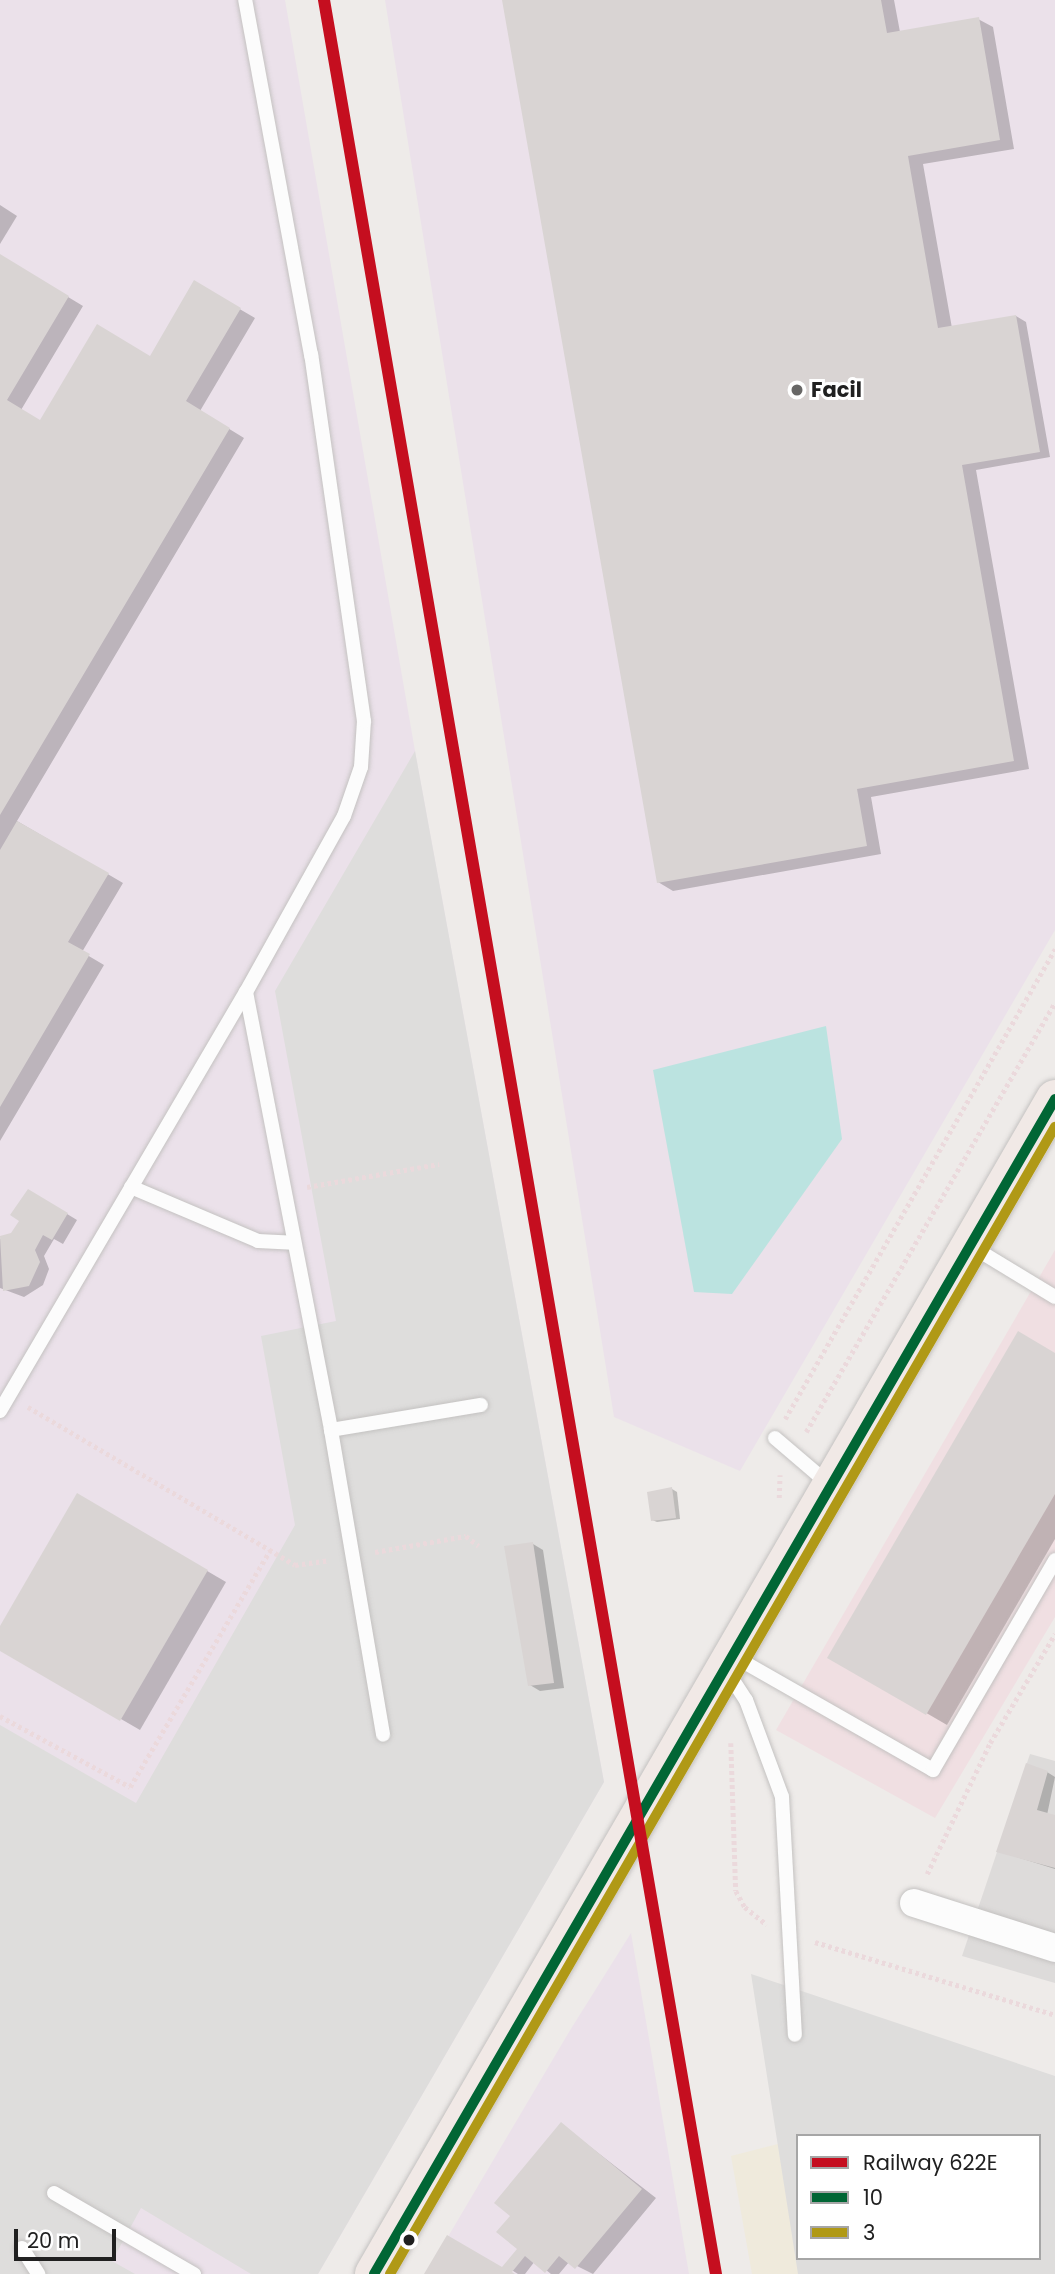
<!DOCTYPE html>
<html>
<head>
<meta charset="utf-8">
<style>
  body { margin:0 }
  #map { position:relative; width:1055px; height:2274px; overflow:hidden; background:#eeebe9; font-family:Poppins,sans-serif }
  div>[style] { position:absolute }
  .residential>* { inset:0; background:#dddbda }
  .commercial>* { inset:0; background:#f0dfe2 }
  .industrial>* { inset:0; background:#ebe1ea }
  .farmland>* { inset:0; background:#efeadc }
  .parking>* { inset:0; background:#dedddc }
  .water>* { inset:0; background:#bbe3e0 }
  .shadow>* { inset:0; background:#0003 }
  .building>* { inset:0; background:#d9d4d3 }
  .path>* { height:4.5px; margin-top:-2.25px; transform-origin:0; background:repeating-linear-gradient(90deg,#ebd9dc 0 3.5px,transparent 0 7px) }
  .roads { filter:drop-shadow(0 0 2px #c4c2c1) drop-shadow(0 0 2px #c4c2c1) }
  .lane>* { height:14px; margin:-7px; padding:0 7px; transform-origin:7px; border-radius:7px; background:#fcfcfc }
  .street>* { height:28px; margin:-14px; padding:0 14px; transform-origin:14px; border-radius:14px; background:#fcfcfc }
  .primary>* { height:38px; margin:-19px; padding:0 19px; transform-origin:19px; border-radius:19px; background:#f1e9e6 }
  .bus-1>* { height:10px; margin:-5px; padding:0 5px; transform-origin:5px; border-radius:5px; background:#016635 }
  .bus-2>* { height:10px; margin:-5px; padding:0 5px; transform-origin:5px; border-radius:5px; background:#b09916 }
  .rail-1>* { height:12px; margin:-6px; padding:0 6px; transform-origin:6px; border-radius:6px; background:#c50e1f }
  .dots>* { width:19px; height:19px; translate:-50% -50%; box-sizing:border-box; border:4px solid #fff; border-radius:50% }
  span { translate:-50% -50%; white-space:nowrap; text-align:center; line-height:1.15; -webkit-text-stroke:6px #fff; paint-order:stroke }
  .poi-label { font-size:21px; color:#202020; font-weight:700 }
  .left { translate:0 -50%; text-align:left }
  .legend { position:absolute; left:796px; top:2134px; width:245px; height:126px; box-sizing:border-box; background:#fff; border:2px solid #a6a6a6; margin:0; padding:9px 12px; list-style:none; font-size:21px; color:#202020 }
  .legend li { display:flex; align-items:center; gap:14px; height:35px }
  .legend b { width:35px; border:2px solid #a6a6a6 }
  .scale { position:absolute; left:14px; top:2229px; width:102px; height:32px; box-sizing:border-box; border:4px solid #202020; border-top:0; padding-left:9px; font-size:21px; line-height:24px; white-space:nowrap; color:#202020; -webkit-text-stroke:5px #fff; paint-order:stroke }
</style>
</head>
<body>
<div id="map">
  <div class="residential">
    <div style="clip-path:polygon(1030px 1754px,1055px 1761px,1055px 1983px,962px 1956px)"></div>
  </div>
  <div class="commercial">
    <div style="clip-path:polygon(1055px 1250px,1055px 1617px,935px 1818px,776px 1730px)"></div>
  </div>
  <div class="industrial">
    <div style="clip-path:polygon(0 0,285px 0,415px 751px,604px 1782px,318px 2274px,0 2274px)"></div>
    <div style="clip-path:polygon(385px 0,1055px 0,1055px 930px,740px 1471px,614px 1417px)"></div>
    <div style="clip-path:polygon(631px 1933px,689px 2274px,426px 2274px,569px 2032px)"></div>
  </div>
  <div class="farmland">
    <div style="clip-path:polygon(778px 2144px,799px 2274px,752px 2274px,731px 2156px)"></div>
  </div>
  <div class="parking">
    <div style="clip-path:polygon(415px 751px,604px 1782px,318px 2274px,251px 2274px,141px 2208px,112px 2261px,135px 2274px,0 2274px,0 1725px,136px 1803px,295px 1525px,261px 1336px,336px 1321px,275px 991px)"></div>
    <div style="clip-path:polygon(evenodd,751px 1974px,1055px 2076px,1055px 2274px,798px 2274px,751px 1974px,798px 2136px,1039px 2136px,1039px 2258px,798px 2258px,798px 2136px)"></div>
  </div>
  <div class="water">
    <div style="clip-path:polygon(826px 1026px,842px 1139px,732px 1294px,694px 1292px,653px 1070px)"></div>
  </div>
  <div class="shadow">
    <div style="clip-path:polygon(504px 0,894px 0,900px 32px,978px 19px,993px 27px,1014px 149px,923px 164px,952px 328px,1016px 316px,1026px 322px,1050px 457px,976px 470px,1029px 769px,871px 797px,881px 854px,673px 891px,658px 882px)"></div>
    <div style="clip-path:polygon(0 205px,17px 216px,0 244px)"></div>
    <div style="clip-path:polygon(0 256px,83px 306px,21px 410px,41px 422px,151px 358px,195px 283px,255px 318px,200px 411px,244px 438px,17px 821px,123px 883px,82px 952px,104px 965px,0 1141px)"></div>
    <div style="clip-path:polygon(29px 1191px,77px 1220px,63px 1244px,54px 1239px,44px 1256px,49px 1269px,43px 1285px,24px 1297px,0 1288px,0 1239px,13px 1234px,21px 1220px)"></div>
    <div style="clip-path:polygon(1055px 1354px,1055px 1539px,947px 1725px,830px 1657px)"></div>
    <div style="clip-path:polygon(672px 1489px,677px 1492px,680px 1519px,657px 1522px,652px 1520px)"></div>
    <div style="clip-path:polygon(77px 1495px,226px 1582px,140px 1730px,0 1649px,0 1630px)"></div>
    <div style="clip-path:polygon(533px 1544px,543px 1550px,564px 1688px,540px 1691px,530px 1685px)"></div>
    <div style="clip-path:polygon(1047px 1772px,1055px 1777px,1047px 1815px,1055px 1817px,1055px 1869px,998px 1851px)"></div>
    <div style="clip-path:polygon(561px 2124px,656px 2198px,593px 2274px,569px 2262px,559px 2274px,551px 2274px,535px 2261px,525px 2274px,518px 2274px,505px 2266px,519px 2249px,513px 2215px)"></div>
  </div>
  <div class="building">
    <div style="clip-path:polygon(502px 0,881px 0,887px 33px,979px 17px,1000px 140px,908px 156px,938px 328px,1016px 315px,1040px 452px,962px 465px,1014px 761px,857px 789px,867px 846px,657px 883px)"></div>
    <div style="clip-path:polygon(0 254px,69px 296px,7px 400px,40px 420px,97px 324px,150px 356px,194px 280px,241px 308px,186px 401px,230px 428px,0 815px)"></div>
    <div style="clip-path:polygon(17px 821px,109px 873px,68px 942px,90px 954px,0 1107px,0 850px)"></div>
    <div style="clip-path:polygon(28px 1189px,68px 1213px,52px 1240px,43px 1235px,35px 1250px,40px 1262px,29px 1286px,3px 1291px,0 1236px,11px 1233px,19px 1221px,10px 1215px)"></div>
    <div style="clip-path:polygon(1018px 1331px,1055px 1353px,1055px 1494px,926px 1715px,827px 1658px)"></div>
    <div style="clip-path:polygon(672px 1487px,676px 1518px,651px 1521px,647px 1492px)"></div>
    <div style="clip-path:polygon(77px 1493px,208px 1570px,120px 1721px,0 1651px,0 1626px)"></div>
    <div style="clip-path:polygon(533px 1542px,554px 1683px,528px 1686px,504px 1546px)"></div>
    <div style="clip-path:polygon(1026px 1763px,1048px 1771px,1037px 1810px,1055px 1815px,1055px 1868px,996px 1852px)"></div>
    <div style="clip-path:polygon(561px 2122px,642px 2189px,575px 2269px,559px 2256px,545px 2273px,525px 2256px,512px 2272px,515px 2274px,424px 2274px,447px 2235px,502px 2267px,517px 2249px,496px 2232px,510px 2216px,494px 2203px)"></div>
  </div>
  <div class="path">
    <div style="left:307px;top:1187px;width:134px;rotate:-9.9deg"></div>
    <div style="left:28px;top:1407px;width:310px;rotate:30.6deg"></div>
    <div style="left:295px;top:1565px;width:34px;rotate:-8deg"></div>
    <div style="left:785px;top:1419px;width:542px;rotate:-60.12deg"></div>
    <div style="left:806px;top:1432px;width:496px;rotate:-59.9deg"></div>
    <div style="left:779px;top:1498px;width:23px;rotate:-88deg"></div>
    <div style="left:375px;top:1552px;width:92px;rotate:-10deg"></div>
    <div style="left:466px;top:1536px;width:16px;rotate:38deg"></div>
    <div style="left:0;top:1716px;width:148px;rotate:28.6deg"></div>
    <div style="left:130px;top:1787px;width:275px;rotate:-59.4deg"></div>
    <div style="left:731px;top:1743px;width:148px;rotate:88.1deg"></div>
    <div style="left:736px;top:1891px;width:18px;rotate:61deg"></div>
    <div style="left:745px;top:1907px;width:28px;rotate:39deg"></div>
    <div style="left:927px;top:1874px;width:145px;rotate:-64.3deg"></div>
    <div style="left:990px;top:1743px;width:127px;rotate:-59.2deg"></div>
    <div style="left:815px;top:1942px;width:251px;rotate:16.9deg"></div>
  </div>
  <div class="roads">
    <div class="lane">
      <div style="left:246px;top:992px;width:446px;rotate:79deg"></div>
      <div style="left:331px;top:1430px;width:309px;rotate:80.3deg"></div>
      <div style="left:131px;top:1187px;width:138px;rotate:23deg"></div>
      <div style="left:258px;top:1241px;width:35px;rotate:3deg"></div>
      <div style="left:971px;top:1246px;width:98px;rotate:31.3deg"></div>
      <div style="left:0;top:1411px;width:486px;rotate:-59.6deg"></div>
      <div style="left:246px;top:992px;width:201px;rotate:-60.9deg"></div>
      <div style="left:344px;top:816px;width:52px;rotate:-70.9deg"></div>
      <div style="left:361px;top:767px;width:46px;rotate:-86.3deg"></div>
      <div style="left:364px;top:721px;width:370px;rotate:-98.2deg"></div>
      <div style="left:311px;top:355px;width:361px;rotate:-100.5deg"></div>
      <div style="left:331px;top:1430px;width:152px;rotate:-9.5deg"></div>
      <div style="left:775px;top:1438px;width:72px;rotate:40.5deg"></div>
      <div style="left:735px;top:1657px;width:228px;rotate:29.7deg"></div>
      <div style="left:933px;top:1770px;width:243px;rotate:-59.8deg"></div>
      <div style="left:727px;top:1671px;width:35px;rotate:57deg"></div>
      <div style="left:746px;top:1700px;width:103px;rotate:69.6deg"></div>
      <div style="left:782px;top:1797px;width:238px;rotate:86.9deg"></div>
      <div style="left:54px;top:2193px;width:162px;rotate:30.1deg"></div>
      <div style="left:22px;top:2248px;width:31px;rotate:58deg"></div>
    </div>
    <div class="street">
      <div style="left:914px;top:1903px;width:148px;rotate:17.7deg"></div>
    </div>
    <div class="primary">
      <div style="left:374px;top:2274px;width:1358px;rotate:-59.9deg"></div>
    </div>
  </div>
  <div class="bus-1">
    <div style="left:374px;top:2274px;width:1358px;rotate:-59.9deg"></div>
  </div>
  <div class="bus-2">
    <div style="left:390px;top:2274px;width:1326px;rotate:-59.9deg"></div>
  </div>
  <div class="rail-1">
    <div style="left:324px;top:0;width:2308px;rotate:80.22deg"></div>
  </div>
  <div class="dots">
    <div style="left:797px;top:390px;background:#686766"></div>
    <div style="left:409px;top:2240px;background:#202020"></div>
  </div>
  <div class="poi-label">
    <span class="left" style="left:811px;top:390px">Facil</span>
  </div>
  <ul class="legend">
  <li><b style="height:9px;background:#c50e1f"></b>Railway 622E</li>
  <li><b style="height:9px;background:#016635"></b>10</li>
  <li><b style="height:9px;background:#b09916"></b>3</li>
  </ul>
  <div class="scale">20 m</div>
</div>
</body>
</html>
